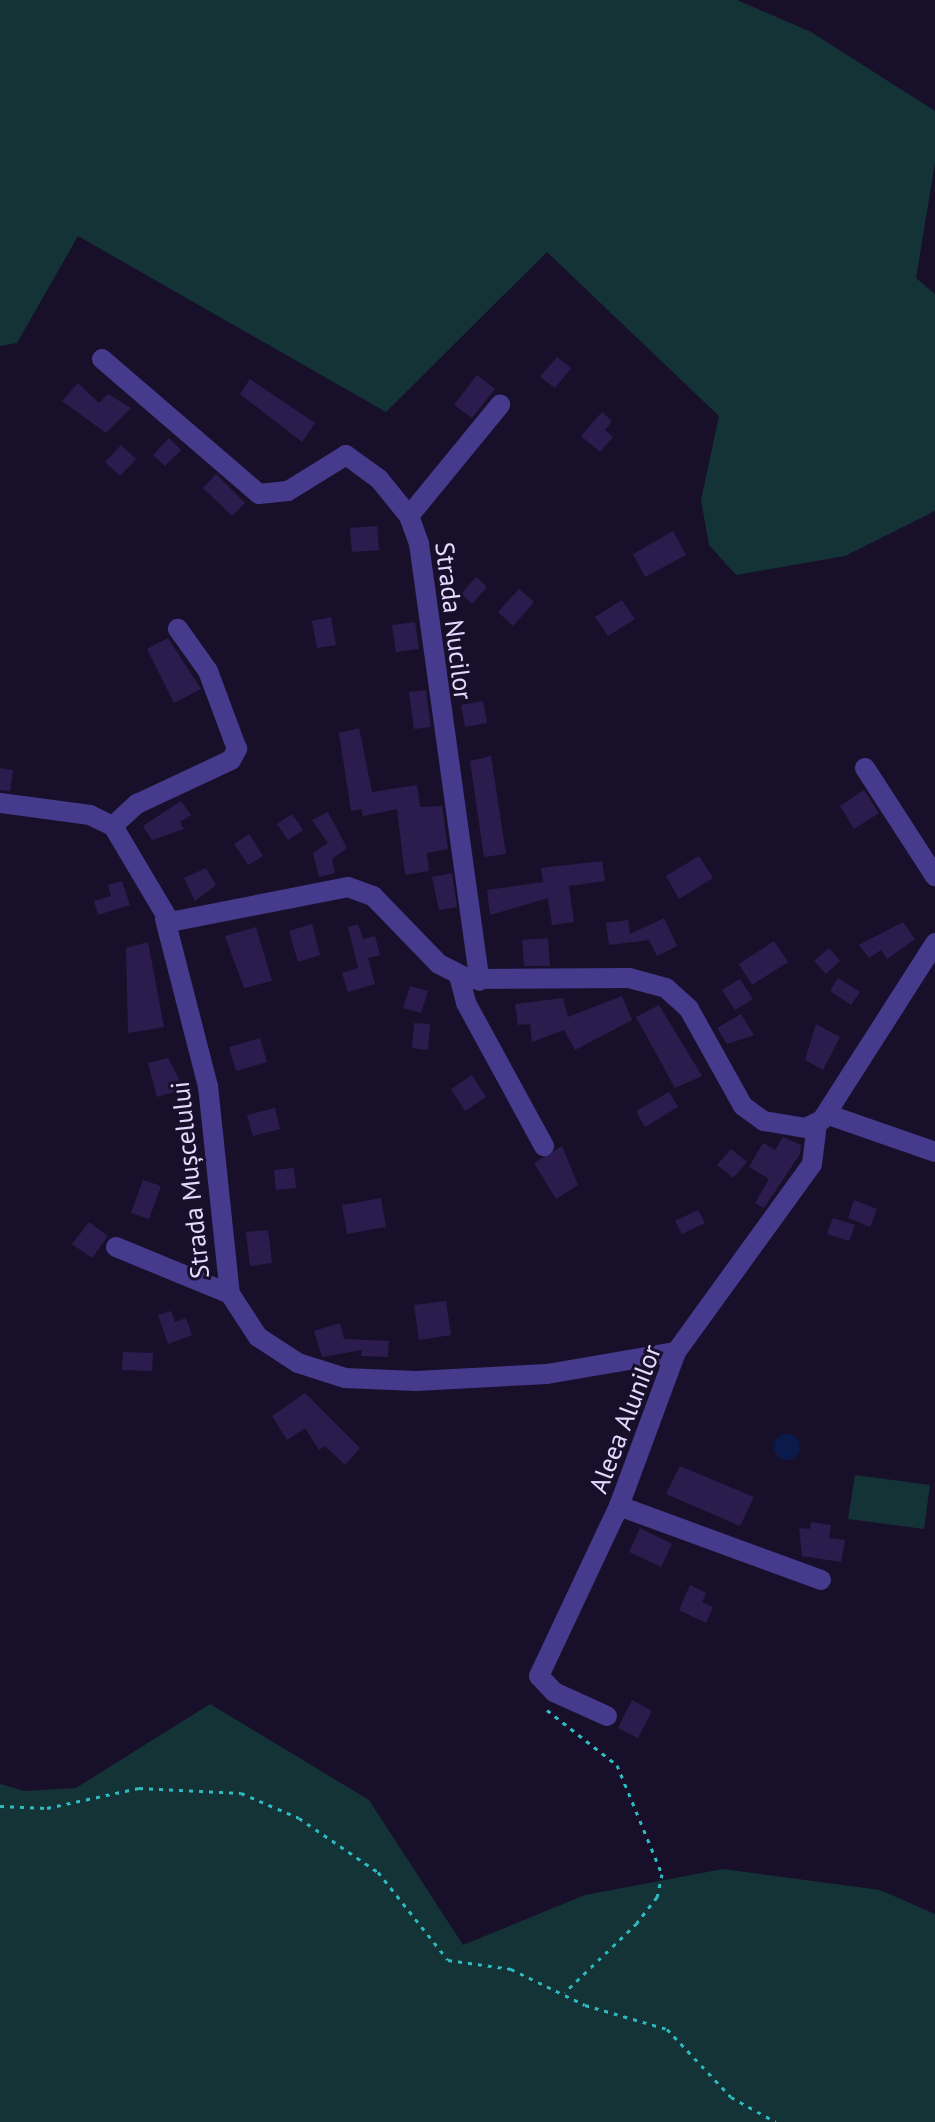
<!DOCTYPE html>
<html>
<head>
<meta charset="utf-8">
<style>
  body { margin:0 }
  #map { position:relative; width:935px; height:2122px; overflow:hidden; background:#18102b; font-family:"PT Sans",sans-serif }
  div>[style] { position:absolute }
  .green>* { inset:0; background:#133336 }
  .water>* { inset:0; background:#091a4b }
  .round { border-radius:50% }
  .building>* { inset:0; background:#2b1c4d }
  .path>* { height:3px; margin-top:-1.5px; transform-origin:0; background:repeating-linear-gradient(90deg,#2dbac1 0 4px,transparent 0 10px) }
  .minor>* { height:20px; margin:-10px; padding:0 10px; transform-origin:10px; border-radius:10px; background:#463a8c }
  span { translate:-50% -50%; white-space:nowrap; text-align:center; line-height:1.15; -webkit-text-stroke:6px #18102b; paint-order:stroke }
  .street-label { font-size:26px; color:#e3dbff }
</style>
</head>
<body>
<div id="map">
  <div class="green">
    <div style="clip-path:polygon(0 0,737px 0,811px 32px,935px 111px,935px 163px,916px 278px,935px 294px,935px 511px,845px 556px,736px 575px,709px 545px,701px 500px,719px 416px,547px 252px,386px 412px,78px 236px,17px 343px,0 346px)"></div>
    <div style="clip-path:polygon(855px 1475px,930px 1485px,924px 1529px,848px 1519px)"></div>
    <div style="clip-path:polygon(210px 1704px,369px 1800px,463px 1945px,585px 1895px,723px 1869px,880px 1890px,935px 1914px,935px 2122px,0 2122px,0 1784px,25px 1791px,76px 1788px)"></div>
  </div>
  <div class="water">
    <div class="round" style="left:774px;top:1434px;width:26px;height:26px"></div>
  </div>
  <div class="building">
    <div style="clip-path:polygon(557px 357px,571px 368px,555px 388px,540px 377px)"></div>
    <div style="clip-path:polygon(477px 375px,495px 389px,472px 418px,454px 405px)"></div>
    <div style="clip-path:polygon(250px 379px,315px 423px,302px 442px,240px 394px)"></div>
    <div style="clip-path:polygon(78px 383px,99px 403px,108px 394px,131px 408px,106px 433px,62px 401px)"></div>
    <div style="clip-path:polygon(602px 412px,612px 421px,605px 430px,613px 437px,600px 452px,581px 436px)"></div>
    <div style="clip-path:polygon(169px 438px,181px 450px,165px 466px,153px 455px)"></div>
    <div style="clip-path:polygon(121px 445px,136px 459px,120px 476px,105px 462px)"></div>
    <div style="clip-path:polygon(216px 474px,245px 503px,232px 516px,203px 488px)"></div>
    <div style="clip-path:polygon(377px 526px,379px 550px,352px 552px,350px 528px)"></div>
    <div style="clip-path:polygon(673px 531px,686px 555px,645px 577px,633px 554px)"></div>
    <div style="clip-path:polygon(476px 577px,487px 587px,472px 604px,461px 594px)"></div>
    <div style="clip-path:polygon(519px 589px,534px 602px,513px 626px,498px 612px)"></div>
    <div style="clip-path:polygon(622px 600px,635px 619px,608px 636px,595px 617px)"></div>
    <div style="clip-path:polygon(331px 617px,336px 645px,317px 648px,312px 621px)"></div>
    <div style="clip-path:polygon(415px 622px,419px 649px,396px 652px,392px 625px)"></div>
    <div style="clip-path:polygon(168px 638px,201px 689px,174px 703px,147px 649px)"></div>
    <div style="clip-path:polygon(426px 690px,431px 727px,414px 729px,409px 692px)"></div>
    <div style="clip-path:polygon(483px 701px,487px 723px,465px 727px,461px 705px)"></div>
    <div style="clip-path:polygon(359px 728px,372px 792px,417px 785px,420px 807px,442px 806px,448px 849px,427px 853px,429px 871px,405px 875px,397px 809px,363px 816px,361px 809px,351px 811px,339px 733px)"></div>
    <div style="clip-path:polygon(491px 756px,506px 854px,484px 857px,470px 761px)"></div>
    <div style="clip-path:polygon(0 768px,13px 770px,10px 791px,0 790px)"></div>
    <div style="clip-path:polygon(864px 790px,879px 813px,854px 829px,840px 806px)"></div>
    <div style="clip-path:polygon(181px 801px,191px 815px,180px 822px,184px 829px,152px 840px,143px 826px)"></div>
    <div style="clip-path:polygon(328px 812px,347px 848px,332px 859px,335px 873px,319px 877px,313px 853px,328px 843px,312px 820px)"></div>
    <div style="clip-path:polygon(292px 814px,303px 830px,288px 840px,277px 824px)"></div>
    <div style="clip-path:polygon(249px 834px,263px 856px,248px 865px,234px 844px)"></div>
    <div style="clip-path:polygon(699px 856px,713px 878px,679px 899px,666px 876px)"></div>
    <div style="clip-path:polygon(602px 861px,605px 881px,569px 886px,574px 922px,552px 925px,548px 898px,490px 915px,487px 890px,543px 882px,541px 868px)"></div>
    <div style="clip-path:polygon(206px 868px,216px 885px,195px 901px,184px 878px)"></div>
    <div style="clip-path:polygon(452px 873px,457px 907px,439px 910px,432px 877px)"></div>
    <div style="clip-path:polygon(122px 881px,130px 905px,98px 915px,94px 901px,111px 896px,108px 885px)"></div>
    <div style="clip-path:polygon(664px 918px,677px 946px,657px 956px,649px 940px,609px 945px,606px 923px,628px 920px,630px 934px)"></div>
    <div style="clip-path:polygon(903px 922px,915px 939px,887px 959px,881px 950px,869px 958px,859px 945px)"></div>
    <div style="clip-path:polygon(312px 924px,320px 955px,298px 962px,289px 931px)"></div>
    <div style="clip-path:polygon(358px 924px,363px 939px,375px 936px,380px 955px,368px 958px,375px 984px,348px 992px,342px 973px,358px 968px,348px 927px)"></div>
    <div style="clip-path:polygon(256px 927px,272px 981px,244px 988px,225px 936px)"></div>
    <div style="clip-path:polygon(548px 938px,550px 966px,524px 966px,522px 940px)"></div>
    <div style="clip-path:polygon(774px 941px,788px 962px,752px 985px,739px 964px)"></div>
    <div style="clip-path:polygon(148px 942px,164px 1027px,128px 1033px,126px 948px)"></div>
    <div style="clip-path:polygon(829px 948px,840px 961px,826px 974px,814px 961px)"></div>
    <div style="clip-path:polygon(838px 978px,860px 992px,851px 1005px,830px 991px)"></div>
    <div style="clip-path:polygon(740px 979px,753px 999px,735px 1010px,722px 990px)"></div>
    <div style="clip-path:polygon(410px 986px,428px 991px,421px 1013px,403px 1008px)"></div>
    <div style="clip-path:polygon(622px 996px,632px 1020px,575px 1050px,564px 1030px,532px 1042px,530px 1024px,518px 1025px,515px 1004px,563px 998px,568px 1017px)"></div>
    <div style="clip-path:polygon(659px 1005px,702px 1076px,675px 1088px,636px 1017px)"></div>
    <div style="clip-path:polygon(741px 1014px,754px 1035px,727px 1044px,717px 1028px)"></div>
    <div style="clip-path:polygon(414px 1023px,430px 1024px,428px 1050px,412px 1048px)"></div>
    <div style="clip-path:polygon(816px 1024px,840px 1037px,823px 1070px,805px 1060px)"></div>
    <div style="clip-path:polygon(260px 1038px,267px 1062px,236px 1071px,229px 1047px)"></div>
    <div style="clip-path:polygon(168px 1058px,184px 1089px,157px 1097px,148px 1063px)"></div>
    <div style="clip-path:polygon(472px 1075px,486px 1097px,465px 1111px,451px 1089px)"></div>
    <div style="clip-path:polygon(669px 1092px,678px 1107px,645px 1127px,636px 1111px)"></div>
    <div style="clip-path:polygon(275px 1108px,280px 1129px,253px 1136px,247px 1115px)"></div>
    <div style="clip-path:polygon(783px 1137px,801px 1145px,800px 1154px,764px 1208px,755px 1203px,769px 1179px,749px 1167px,763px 1143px,775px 1150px)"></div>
    <div style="clip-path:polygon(562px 1146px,578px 1185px,556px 1199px,534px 1163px)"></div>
    <div style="clip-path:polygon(731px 1149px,747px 1162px,733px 1178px,717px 1165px)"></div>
    <div style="clip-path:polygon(294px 1168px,296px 1188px,276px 1190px,274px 1170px)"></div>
    <div style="clip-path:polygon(143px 1180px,161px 1186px,149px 1219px,131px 1213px)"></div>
    <div style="clip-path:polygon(381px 1198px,386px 1227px,347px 1234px,342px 1205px)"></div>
    <div style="clip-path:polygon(854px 1200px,877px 1209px,870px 1227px,848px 1218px)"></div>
    <div style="clip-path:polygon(698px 1210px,705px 1223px,682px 1234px,675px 1221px)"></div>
    <div style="clip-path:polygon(833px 1218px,855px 1225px,849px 1241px,827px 1234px)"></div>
    <div style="clip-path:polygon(89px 1222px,108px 1236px,92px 1258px,72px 1244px)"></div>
    <div style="clip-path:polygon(268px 1230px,272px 1263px,250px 1266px,246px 1232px)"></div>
    <div style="clip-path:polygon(446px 1301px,451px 1335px,419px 1340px,414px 1305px)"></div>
    <div style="clip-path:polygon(171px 1311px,175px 1322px,186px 1318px,192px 1335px,168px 1344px,158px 1315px)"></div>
    <div style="clip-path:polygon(340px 1323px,344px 1339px,389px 1341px,388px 1357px,361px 1356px,362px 1350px,322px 1357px,314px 1331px)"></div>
    <div style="clip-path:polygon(123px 1352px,153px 1353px,152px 1371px,122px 1370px)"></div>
    <div style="clip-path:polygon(305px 1393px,360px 1448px,345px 1465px,325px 1446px,319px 1450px,305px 1428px,287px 1440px,272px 1416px)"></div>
    <div style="clip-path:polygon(680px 1466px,754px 1497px,740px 1526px,666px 1494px)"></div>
    <div style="clip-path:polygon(811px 1522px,831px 1525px,829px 1538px,845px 1540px,841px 1562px,802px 1556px,799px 1528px,810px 1529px)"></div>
    <div style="clip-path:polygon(640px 1528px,672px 1544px,661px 1567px,629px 1552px)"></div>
    <div style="clip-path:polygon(690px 1585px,706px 1593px,702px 1602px,713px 1607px,706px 1623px,679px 1610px)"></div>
    <div style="clip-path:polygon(632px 1700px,652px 1711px,638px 1738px,618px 1728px)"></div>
  </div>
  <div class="path">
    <div style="left:547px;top:1710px;width:89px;rotate:38.2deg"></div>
    <div style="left:617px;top:1765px;width:118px;rotate:67.6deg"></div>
    <div style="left:662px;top:1874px;width:24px;rotate:102deg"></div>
    <div style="left:657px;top:1897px;width:33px;rotate:128deg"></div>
    <div style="left:637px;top:1923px;width:100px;rotate:136.2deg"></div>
    <div style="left:0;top:1806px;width:47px;rotate:2.4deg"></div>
    <div style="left:47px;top:1808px;width:94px;rotate:-12.3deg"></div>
    <div style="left:139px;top:1788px;width:102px;rotate:2.8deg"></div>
    <div style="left:241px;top:1793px;width:63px;rotate:23.3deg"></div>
    <div style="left:299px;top:1818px;width:96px;rotate:34.4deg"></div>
    <div style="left:378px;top:1872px;width:112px;rotate:51.5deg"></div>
    <div style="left:448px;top:1960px;width:64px;rotate:8.1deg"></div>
    <div style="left:511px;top:1969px;width:82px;rotate:25.9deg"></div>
    <div style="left:585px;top:2005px;width:85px;rotate:16.3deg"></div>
    <div style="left:667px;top:2029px;width:93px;rotate:46.7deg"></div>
    <div style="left:731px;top:2097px;width:51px;rotate:29.1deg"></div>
  </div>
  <div class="minor">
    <div style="left:102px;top:359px;width:207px;rotate:40.7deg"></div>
    <div style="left:259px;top:494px;width:29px;rotate:-6deg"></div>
    <div style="left:288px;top:491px;width:68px;rotate:-31.8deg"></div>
    <div style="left:346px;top:455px;width:41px;rotate:36deg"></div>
    <div style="left:379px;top:479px;width:48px;rotate:51deg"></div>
    <div style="left:409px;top:516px;width:30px;rotate:70deg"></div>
    <div style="left:419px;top:544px;width:441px;rotate:82.1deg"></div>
    <div style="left:409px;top:516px;width:144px;rotate:-50.7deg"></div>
    <div style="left:865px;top:768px;width:129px;rotate:57.1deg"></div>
    <div style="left:0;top:803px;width:91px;rotate:7.6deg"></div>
    <div style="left:90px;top:815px;width:25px;rotate:26deg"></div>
    <div style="left:113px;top:826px;width:112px;rotate:59.3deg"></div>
    <div style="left:170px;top:922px;width:181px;rotate:-11.1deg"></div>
    <div style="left:348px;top:887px;width:27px;rotate:20deg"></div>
    <div style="left:373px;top:896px;width:95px;rotate:45.9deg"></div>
    <div style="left:439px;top:964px;width:34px;rotate:27deg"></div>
    <div style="left:469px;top:979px;width:160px;rotate:-0.4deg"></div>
    <div style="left:629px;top:978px;width:38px;rotate:15deg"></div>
    <div style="left:666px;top:988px;width:31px;rotate:42deg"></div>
    <div style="left:689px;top:1009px;width:111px;rotate:60.9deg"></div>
    <div style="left:743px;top:1106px;width:26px;rotate:36deg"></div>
    <div style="left:764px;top:1121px;width:43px;rotate:9.5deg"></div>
    <div style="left:806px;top:1128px;width:18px;rotate:-27deg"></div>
    <div style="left:822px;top:1120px;width:210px;rotate:-57.4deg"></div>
    <div style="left:113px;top:826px;width:33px;rotate:-43deg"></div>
    <div style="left:137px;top:804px;width:104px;rotate:-25.1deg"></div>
    <div style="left:231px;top:760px;width:13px;rotate:-61deg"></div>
    <div style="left:237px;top:749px;width:83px;rotate:-110.4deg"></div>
    <div style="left:208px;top:671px;width:52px;rotate:-125.5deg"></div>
    <div style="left:165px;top:919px;width:172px;rotate:75.6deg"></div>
    <div style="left:208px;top:1086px;width:209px;rotate:84deg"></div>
    <div style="left:230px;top:1294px;width:51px;rotate:56.9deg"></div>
    <div style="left:258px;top:1337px;width:48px;rotate:33deg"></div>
    <div style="left:298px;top:1363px;width:49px;rotate:17.7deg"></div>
    <div style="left:345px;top:1378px;width:71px;rotate:2.4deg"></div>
    <div style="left:416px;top:1381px;width:131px;rotate:-3.1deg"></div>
    <div style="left:547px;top:1374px;width:131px;rotate:-9.7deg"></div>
    <div style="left:459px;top:976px;width:28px;rotate:75deg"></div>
    <div style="left:466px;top:1003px;width:163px;rotate:61.4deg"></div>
    <div style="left:826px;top:1114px;width:115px;rotate:19.2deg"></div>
    <div style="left:116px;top:1247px;width:123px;rotate:22.4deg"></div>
    <div style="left:619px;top:1506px;width:215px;rotate:20.1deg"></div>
    <div style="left:607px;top:1716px;width:58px;rotate:-155.6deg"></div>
    <div style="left:554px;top:1692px;width:22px;rotate:-133deg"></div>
    <div style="left:539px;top:1676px;width:188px;rotate:-64.8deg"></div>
    <div style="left:619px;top:1506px;width:164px;rotate:-69.7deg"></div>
    <div style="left:676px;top:1352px;width:232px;rotate:-54.1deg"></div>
    <div style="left:812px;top:1164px;width:39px;rotate:-83deg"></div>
  </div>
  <div class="street-label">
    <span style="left:454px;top:621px;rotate:83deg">Strada Nucilor</span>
    <span style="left:190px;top:1180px;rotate:-96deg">Strada Mușcelului</span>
    <span style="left:625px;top:1419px;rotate:-69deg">Aleea Alunilor</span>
  </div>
</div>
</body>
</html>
